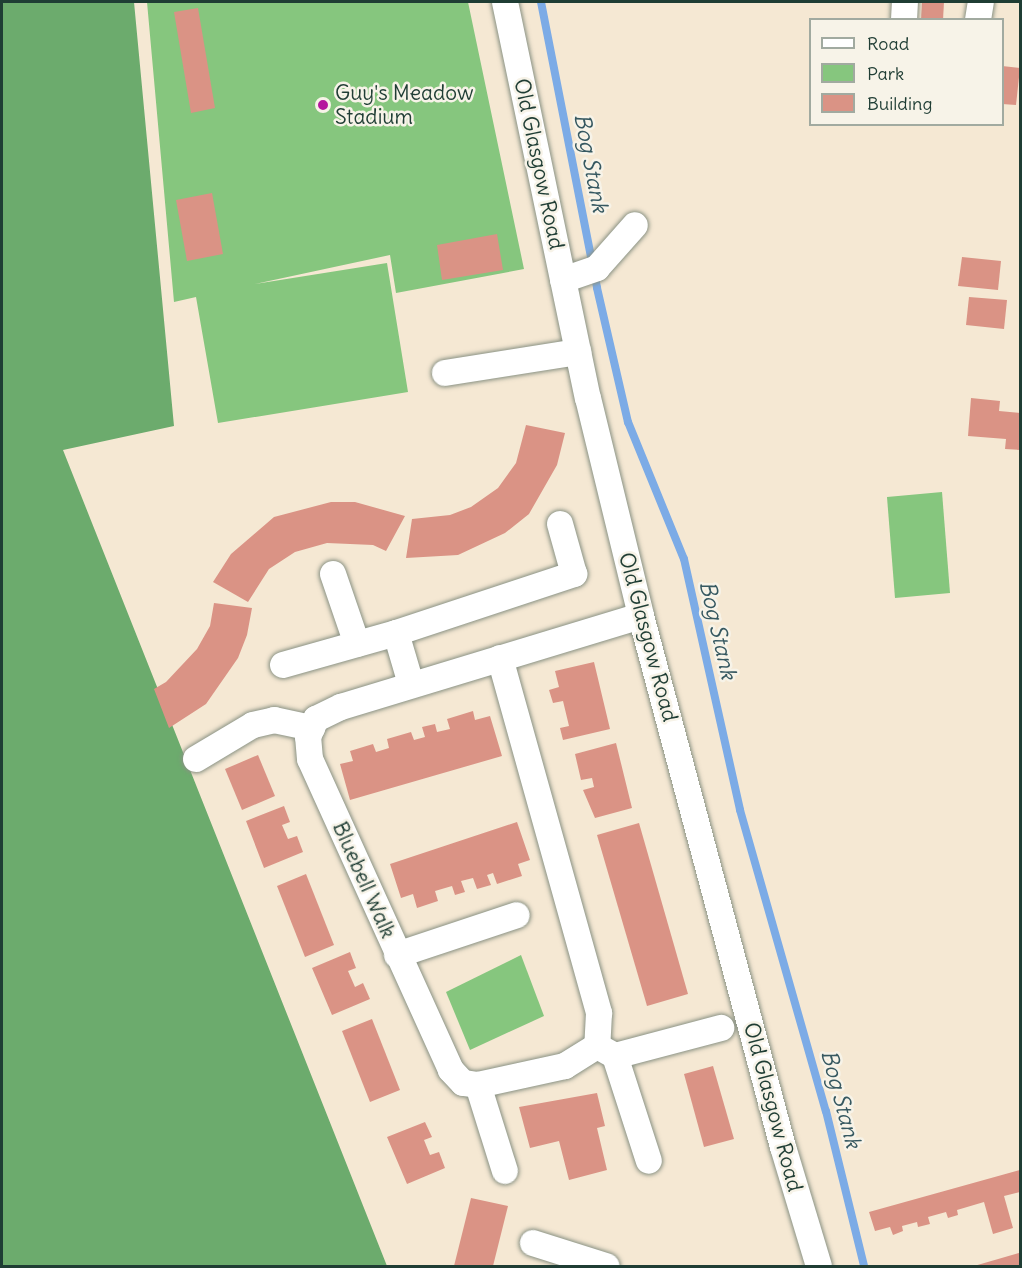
<!DOCTYPE html>
<html>
<head>
<meta charset="utf-8">
<style>
  body { margin:0 }
  #map { position:relative; width:1022px; height:1268px; overflow:hidden; background:#f5e8d3; font-family:Delius,sans-serif }
  div>[style] { position:absolute }
  .green>* { inset:0; background:#86c67e }
  .forest>* { inset:0; background:#6cab6d }
  .stream>* { height:8px; margin:-4px; padding:0 4px; transform-origin:4px; border-radius:4px; background:#7cabe6 }
  .building>* { inset:0; background:#da9385 }
  .roads { filter:drop-shadow(0 0 2px #8a9284) drop-shadow(0 0 2px #8a9284) }
  .minor>* { height:26px; margin:-13px; padding:0 13px; transform-origin:13px; border-radius:13px; background:#fff }
  .dots>* { width:16px; height:16px; translate:-50% -50%; box-sizing:border-box; border:3px solid #f7f3e8; border-radius:50% }
  span { translate:-50% -50%; white-space:nowrap; text-align:center; line-height:1.15; -webkit-text-stroke:5px #f7f3e8; paint-order:stroke }
  .poi-label { font-size:21px; color:#1f3d34 }
  .left { translate:0 -50%; text-align:left }
  .street-label { font-size:21px; color:#1f3d34 }
  .water-label { font-size:22px; color:#365860; font-style:italic }
  .frame { position:absolute; inset:0; border:3px solid #1f3d34; pointer-events:none }
  .legend { position:absolute; left:809px; top:18px; width:195px; height:108px; box-sizing:border-box; background:#f7f3e8; border:2px solid #a1aaa0; margin:0; padding:8px 10px; list-style:none; font-size:18px; color:#1f3d34 }
  .legend li { display:flex; align-items:center; gap:12px; height:30px }
  .legend b { width:30px; border:2px solid #a1aaa0 }
</style>
</head>
<body>
<div id="map">
  <div class="green">
    <div style="clip-path:polygon(147px 2px,468px 2px,524px 269px,396px 293px,390px 255px,255px 284px,387px 263px,408px 392px,218px 423px,196px 297px,174px 302px)"></div>
    <div style="clip-path:polygon(942px 492px,950px 593px,895px 598px,887px 497px)"></div>
    <div style="clip-path:polygon(521px 955px,544px 1016px,470px 1050px,446px 992px)"></div>
  </div>
  <div class="forest">
    <div style="clip-path:polygon(2px 2px,134px 2px,174px 426px,63px 450px,387px 1266px,2px 1266px)"></div>
  </div>
  <div class="stream">
    <div style="left:541px;top:2px;width:291px;rotate:78.9deg"></div>
    <div style="left:597px;top:288px;width:138px;rotate:77deg"></div>
    <div style="left:628px;top:422px;width:148px;rotate:67.8deg"></div>
    <div style="left:684px;top:559px;width:257px;rotate:77.4deg"></div>
    <div style="left:740px;top:810px;width:313px;rotate:74.1deg"></div>
    <div style="left:826px;top:1111px;width:160px;rotate:76.2deg"></div>
  </div>
  <div class="building">
    <div style="clip-path:polygon(922px 2px,944px 2px,943px 20px,921px 20px)"></div>
    <div style="clip-path:polygon(198px 8px,215px 108px,191px 113px,174px 12px)"></div>
    <div style="clip-path:polygon(1002px 66px,1020px 68px,1016px 105px,1002px 104px)"></div>
    <div style="clip-path:polygon(212px 193px,223px 254px,187px 261px,176px 200px)"></div>
    <div style="clip-path:polygon(497px 234px,503px 270px,442px 280px,437px 245px)"></div>
    <div style="clip-path:polygon(962px 257px,1001px 261px,998px 290px,958px 286px)"></div>
    <div style="clip-path:polygon(969px 297px,1007px 300px,1004px 329px,966px 325px)"></div>
    <div style="clip-path:polygon(971px 398px,1000px 401px,999px 411px,1020px 413px,1020px 450px,1005px 449px,1006px 439px,968px 436px)"></div>
    <div style="clip-path:polygon(526px 425px,565px 433px,557px 465px,529px 514px,505px 533px,458px 555px,406px 558px,412px 519px,450px 515px,471px 507px,498px 488px,516px 463px)"></div>
    <div style="clip-path:polygon(331px 502px,355px 502px,405px 516px,386px 551px,373px 545px,327px 543px,295px 552px,269px 569px,248px 602px,213px 582px,231px 554px,274px 517px)"></div>
    <div style="clip-path:polygon(214px 603px,252px 608px,247px 635px,238px 658px,206px 704px,169px 728px,154px 689px,166px 682px,197px 649px,210px 626px)"></div>
    <div style="clip-path:polygon(594px 662px,610px 729px,563px 740px,560px 728px,569px 726px,563px 701px,553px 703px,549px 690px,559px 687px,555px 671px)"></div>
    <div style="clip-path:polygon(473px 711px,475px 720px,490px 716px,502px 756px,350px 800px,340px 764px,353px 761px,350px 751px,373px 744px,376px 752px,389px 748px,387px 739px,411px 732px,414px 740px,425px 737px,422px 727px,435px 724px,437px 732px,450px 729px,447px 719px)"></div>
    <div style="clip-path:polygon(616px 743px,632px 808px,595px 818px,583px 790px,594px 787px,592px 778px,581px 780px,575px 754px)"></div>
    <div style="clip-path:polygon(258px 755px,275px 796px,242px 810px,225px 769px)"></div>
    <div style="clip-path:polygon(284px 806px,290px 822px,282px 825px,288px 839px,297px 836px,303px 852px,264px 868px,246px 821px)"></div>
    <div style="clip-path:polygon(517px 822px,530px 860px,518px 864px,522px 876px,497px 884px,493px 873px,487px 875px,491px 885px,477px 889px,473px 878px,461px 881px,465px 892px,455px 895px,452px 886px,435px 891px,438px 901px,417px 908px,413px 894px,401px 898px,390px 864px)"></div>
    <div style="clip-path:polygon(639px 823px,688px 994px,647px 1006px,597px 835px)"></div>
    <div style="clip-path:polygon(306px 874px,334px 945px,305px 957px,277px 886px)"></div>
    <div style="clip-path:polygon(350px 952px,356px 968px,348px 971px,355px 987px,363px 983px,370px 999px,332px 1015px,312px 968px)"></div>
    <div style="clip-path:polygon(372px 1019px,400px 1090px,370px 1102px,342px 1031px)"></div>
    <div style="clip-path:polygon(713px 1066px,734px 1139px,704px 1147px,684px 1074px)"></div>
    <div style="clip-path:polygon(597px 1093px,605px 1126px,597px 1128px,607px 1170px,569px 1180px,559px 1141px,530px 1148px,519px 1107px)"></div>
    <div style="clip-path:polygon(425px 1122px,432px 1137px,424px 1140px,430px 1155px,439px 1152px,445px 1168px,407px 1184px,387px 1137px)"></div>
    <div style="clip-path:polygon(1020px 1170px,1020px 1192px,1004px 1196px,1013px 1228px,993px 1234px,984px 1202px,957px 1210px,958px 1215px,948px 1218px,946px 1212px,928px 1217px,930px 1224px,918px 1227px,917px 1222px,902px 1226px,903px 1231px,893px 1235px,890px 1227px,875px 1231px,869px 1212px)"></div>
    <div style="clip-path:polygon(471px 1198px,508px 1206px,493px 1266px,454px 1266px)"></div>
    <div style="clip-path:polygon(1019px 1253px,1020px 1266px,974px 1266px)"></div>
  </div>
  <div class="roads">
    <div class="minor">
      <div style="left:505px;top:2px;width:405px;rotate:78.2deg"></div>
      <div style="left:588px;top:398px;width:224px;rotate:76.3deg"></div>
      <div style="left:641px;top:616px;width:550px;rotate:75.03deg"></div>
      <div style="left:783px;top:1147px;width:124px;rotate:73.2deg"></div>
      <div style="left:904px;top:20px;width:18px;rotate:-87deg"></div>
      <div style="left:978px;top:20px;width:18px;rotate:-81deg"></div>
      <div style="left:563px;top:280px;width:36px;rotate:-19deg"></div>
      <div style="left:597px;top:268px;width:57px;rotate:-48.5deg"></div>
      <div style="left:445px;top:373px;width:135px;rotate:-9deg"></div>
      <div style="left:333px;top:574px;width:74px;rotate:71.1deg"></div>
      <div style="left:500px;top:658px;width:369px;rotate:74.4deg"></div>
      <div style="left:599px;top:1013px;width:33px;rotate:93deg"></div>
      <div style="left:597px;top:1046px;width:21px;rotate:29deg"></div>
      <div style="left:615px;top:1056px;width:110px;rotate:72.1deg"></div>
      <div style="left:283px;top:665px;width:117px;rotate:-15.8deg"></div>
      <div style="left:411px;top:684px;width:53px;rotate:-106.4deg"></div>
      <div style="left:396px;top:633px;width:188px;rotate:-18.3deg"></div>
      <div style="left:574px;top:574px;width:52px;rotate:-105.6deg"></div>
      <div style="left:196px;top:759px;width:66px;rotate:-30.8deg"></div>
      <div style="left:253px;top:725px;width:22px;rotate:-13deg"></div>
      <div style="left:274px;top:720px;width:39px;rotate:12deg"></div>
      <div style="left:397px;top:955px;width:126px;rotate:-18.4deg"></div>
      <div style="left:597px;top:1046px;width:38px;rotate:148deg"></div>
      <div style="left:565px;top:1066px;width:89px;rotate:167.7deg"></div>
      <div style="left:478px;top:1085px;width:15px;rotate:-172deg"></div>
      <div style="left:463px;top:1083px;width:18px;rotate:-133deg"></div>
      <div style="left:451px;top:1070px;width:341px;rotate:-114.4deg"></div>
      <div style="left:310px;top:759px;width:22px;rotate:-95deg"></div>
      <div style="left:308px;top:737px;width:20px;rotate:-66deg"></div>
      <div style="left:316px;top:719px;width:28px;rotate:-26deg"></div>
      <div style="left:341px;top:707px;width:313px;rotate:-16.9deg"></div>
      <div style="left:615px;top:1056px;width:110px;rotate:-14.8deg"></div>
      <div style="left:478px;top:1085px;width:90px;rotate:72.6deg"></div>
      <div style="left:533px;top:1243px;width:77px;rotate:17.5deg"></div>
    </div>
  </div>
  <div class="dots">
    <div style="left:323px;top:105px;background:#b5179e"></div>
  </div>
  <div class="poi-label">
    <span class="left" style="left:335px;top:105px">Guy's Meadow<br>Stadium</span>
  </div>
  <div class="street-label">
    <span style="left:539px;top:164px;rotate:78deg">Old Glasgow Road</span>
    <span style="left:648px;top:637px;rotate:75deg">Old Glasgow Road</span>
    <span style="left:364px;top:880px;rotate:66deg">Bluebell Walk</span>
    <span style="left:773px;top:1107px;rotate:75deg">Old Glasgow Road</span>
  </div>
  <div class="water-label">
    <span style="left:591px;top:163px;rotate:79deg">Bog Stank</span>
    <span style="left:718px;top:630px;rotate:77deg">Bog Stank</span>
    <span style="left:841px;top:1099px;rotate:75deg">Bog Stank</span>
  </div>
  <div class="frame"></div>
  <ul class="legend">
  <li><b style="height:8px;background:#fff"></b>Road</li>
  <li><b style="height:16px;background:#86c67e"></b>Park</li>
  <li><b style="height:16px;background:#da9385"></b>Building</li>
  </ul>
</div>
</body>
</html>
